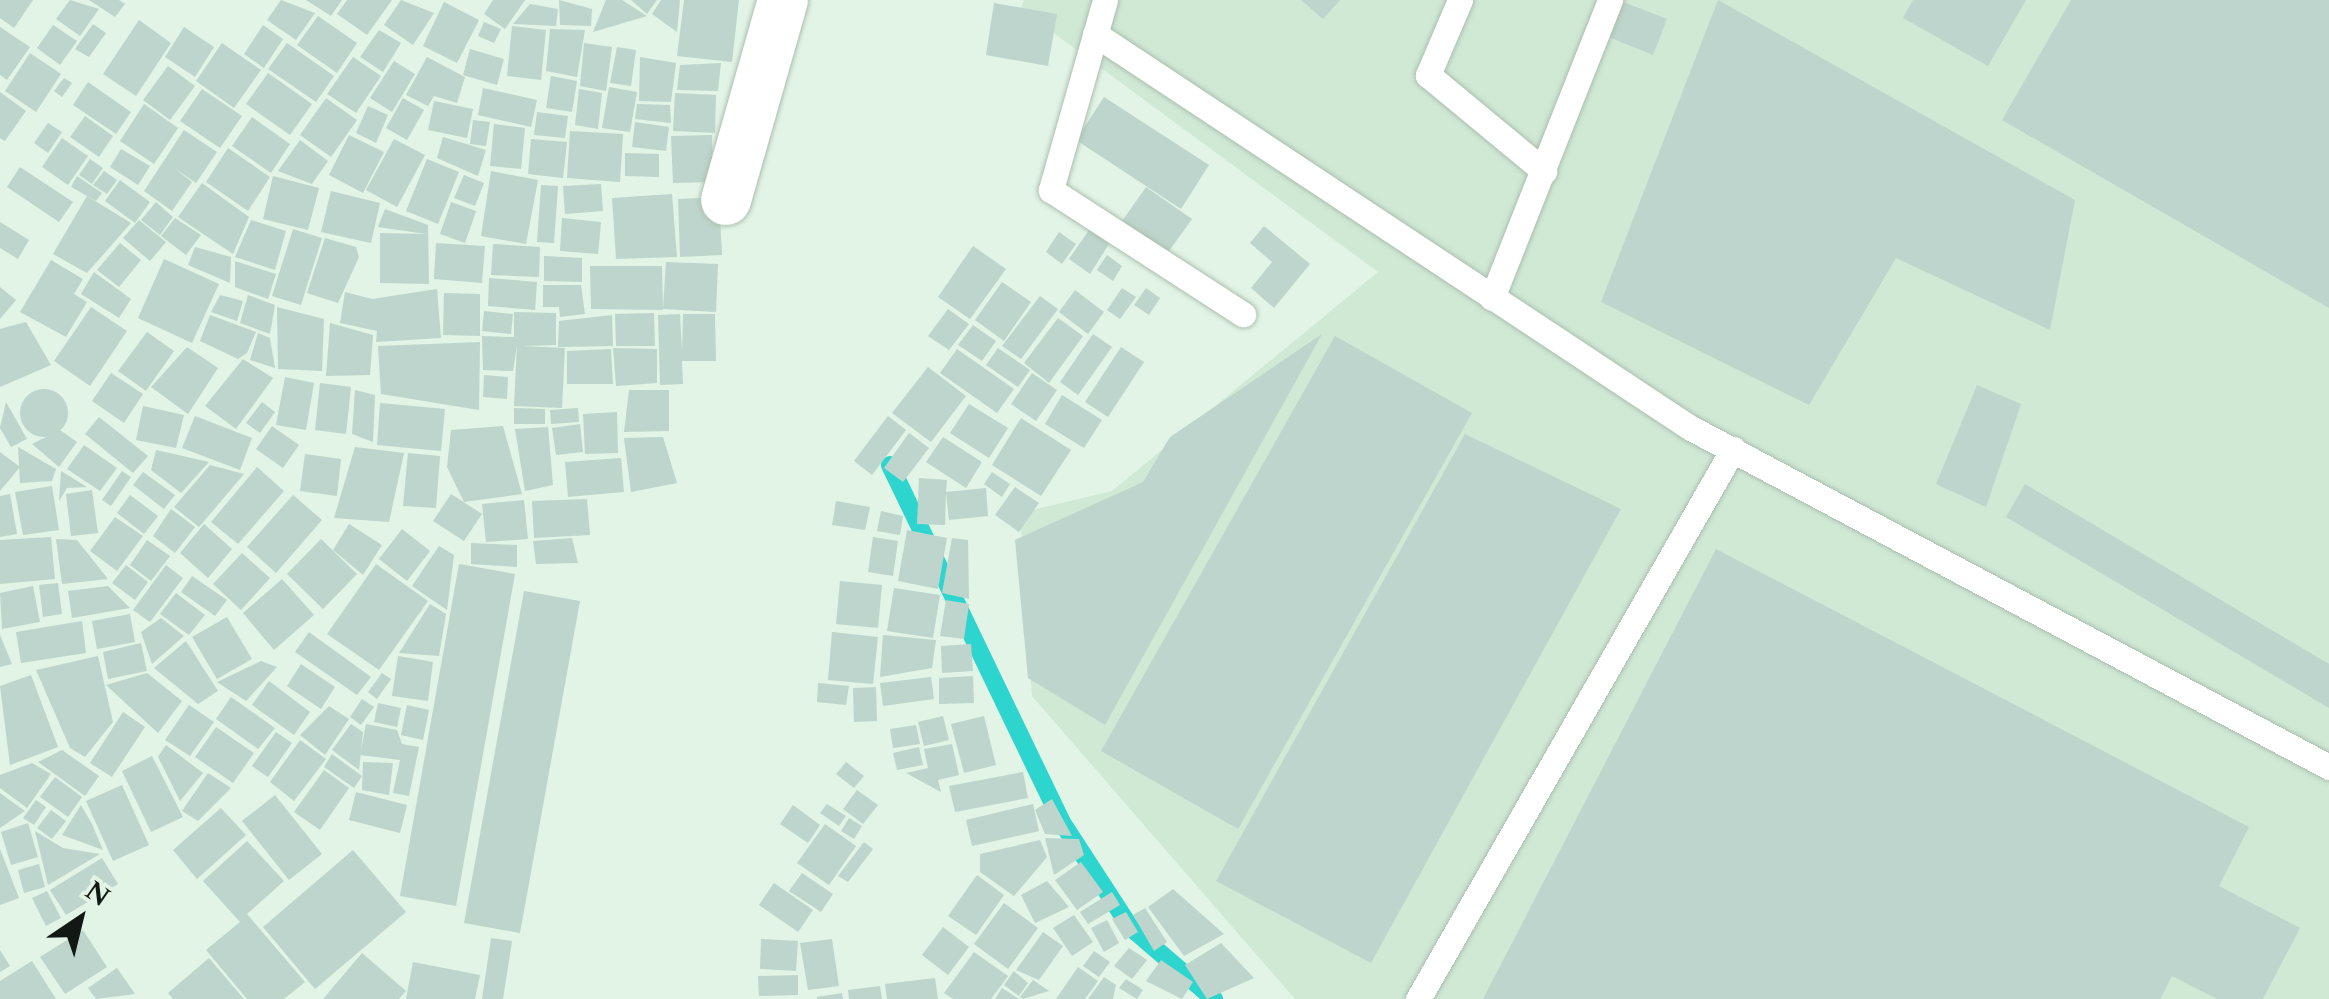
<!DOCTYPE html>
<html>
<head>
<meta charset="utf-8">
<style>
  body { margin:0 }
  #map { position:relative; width:2329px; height:999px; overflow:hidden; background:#e1f4e5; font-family:Spectral,serif }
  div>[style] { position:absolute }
  .built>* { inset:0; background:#cfe9d5 }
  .stream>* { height:18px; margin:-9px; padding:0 9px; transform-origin:9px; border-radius:9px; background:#2dd5ce }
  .building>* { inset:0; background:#bdd5cc }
  .round { border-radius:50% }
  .roads { filter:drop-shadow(0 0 2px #abbeaf) drop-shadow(0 0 2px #abbeaf) }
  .lane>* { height:25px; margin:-12.5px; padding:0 12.5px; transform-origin:12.5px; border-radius:12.5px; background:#fff }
  .street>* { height:50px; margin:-25px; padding:0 25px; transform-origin:25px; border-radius:25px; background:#fff }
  span { translate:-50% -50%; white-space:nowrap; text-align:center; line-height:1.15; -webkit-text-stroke:9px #e1f4e5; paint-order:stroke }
  .north { position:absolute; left:30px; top:869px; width:100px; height:100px; -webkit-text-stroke:8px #e1f4e5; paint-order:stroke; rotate:35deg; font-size:28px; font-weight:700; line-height:40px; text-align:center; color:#121813 }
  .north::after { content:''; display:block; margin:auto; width:35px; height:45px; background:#121813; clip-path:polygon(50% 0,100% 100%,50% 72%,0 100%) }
</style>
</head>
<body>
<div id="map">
  <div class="built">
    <div style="clip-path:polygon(1024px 0,2329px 0,2329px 999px,1295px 999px,1032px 696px,1020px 513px,1112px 491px,1378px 272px,1021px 9px)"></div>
  </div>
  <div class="stream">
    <div style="left:890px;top:465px;width:395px;rotate:64.3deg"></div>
    <div style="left:1061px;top:821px;width:126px;rotate:56.9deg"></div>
    <div style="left:1130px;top:927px;width:111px;rotate:40.6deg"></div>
  </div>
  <div class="building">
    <div style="clip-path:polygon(0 0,33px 0,14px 28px,0 18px)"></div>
    <div style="clip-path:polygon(70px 0,99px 9px,80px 36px,56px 19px)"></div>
    <div style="clip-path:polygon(89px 0,119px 0,125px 4px,115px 17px)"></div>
    <div style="clip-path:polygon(281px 0,315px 13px,296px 40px,267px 20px)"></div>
    <div style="clip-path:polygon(306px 0,342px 0,331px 16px)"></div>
    <div style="clip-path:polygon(347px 0,392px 0,367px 35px,337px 14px)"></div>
    <div style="clip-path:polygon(401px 0,434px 13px,413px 45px,384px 25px)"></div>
    <div style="clip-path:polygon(493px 0,525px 0,505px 29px,484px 14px)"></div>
    <div style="clip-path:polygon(559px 0,592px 9px,591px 26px,560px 25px)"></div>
    <div style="clip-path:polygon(606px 0,622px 0,647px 16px,593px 32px)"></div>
    <div style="clip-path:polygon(631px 0,657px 0,647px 14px)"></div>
    <div style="clip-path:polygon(661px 0,680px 0,677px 32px,652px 14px)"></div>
    <div style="clip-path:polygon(684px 0,739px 0,732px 62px,677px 56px)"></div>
    <div style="clip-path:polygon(1301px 0,1340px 0,1323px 19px)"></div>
    <div style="clip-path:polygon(1618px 0,1667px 19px,1653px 55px,1604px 35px)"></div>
    <div style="clip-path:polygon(1718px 0,2075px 200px,2050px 330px,1896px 258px,1809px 405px,1601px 302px)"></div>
    <div style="clip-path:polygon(1913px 0,2026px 0,1988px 66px,1903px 18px)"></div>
    <div style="clip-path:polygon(2071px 0,2329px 0,2329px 308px,2002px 120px)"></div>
    <div style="clip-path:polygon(444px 2px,479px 20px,457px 63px,423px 46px)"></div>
    <div style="clip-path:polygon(994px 3px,1057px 14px,1048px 66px,986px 55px)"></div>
    <div style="clip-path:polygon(530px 4px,558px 9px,556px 26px,513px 24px)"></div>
    <div style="clip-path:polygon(318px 16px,357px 43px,337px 73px,297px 45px)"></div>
    <div style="clip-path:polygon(139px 20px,171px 43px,136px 96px,103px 74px)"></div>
    <div style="clip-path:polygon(484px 22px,501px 29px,494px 43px,478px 36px)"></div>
    <div style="clip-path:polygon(93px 24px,106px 33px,89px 57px,75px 49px)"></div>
    <div style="clip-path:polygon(53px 25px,77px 41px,60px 65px,37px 48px)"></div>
    <div style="clip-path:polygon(263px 25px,283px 39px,264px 68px,244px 54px)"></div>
    <div style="clip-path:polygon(512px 26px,546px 30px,541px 80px,507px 76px)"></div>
    <div style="clip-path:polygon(0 27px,30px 47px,7px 80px,0 75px)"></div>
    <div style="clip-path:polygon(184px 27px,214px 47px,195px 77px,165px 57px)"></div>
    <div style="clip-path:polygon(550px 29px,585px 30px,577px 77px,546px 71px)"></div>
    <div style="clip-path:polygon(379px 30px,401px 43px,383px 72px,360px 57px)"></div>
    <div style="clip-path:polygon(222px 43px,261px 70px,234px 108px,196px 81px)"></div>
    <div style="clip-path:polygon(287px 43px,334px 76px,316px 102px,268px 69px)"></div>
    <div style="clip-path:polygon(584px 43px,612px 47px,606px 91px,580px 86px)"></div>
    <div style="clip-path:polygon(617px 47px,636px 50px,631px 86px,610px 83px)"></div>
    <div style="clip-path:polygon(470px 49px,504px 59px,497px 85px,463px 75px)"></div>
    <div style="clip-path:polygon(30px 53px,61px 74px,36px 112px,5px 91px)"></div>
    <div style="clip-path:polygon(353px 57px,381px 76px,356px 113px,327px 94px)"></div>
    <div style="clip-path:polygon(427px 57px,465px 77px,457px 103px,434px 96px,428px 106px,406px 95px)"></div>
    <div style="clip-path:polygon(640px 57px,676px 63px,671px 102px,639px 101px)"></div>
    <div style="clip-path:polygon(394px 61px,415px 74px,392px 112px,370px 98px)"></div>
    <div style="clip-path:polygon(721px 63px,718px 91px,677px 90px,680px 65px)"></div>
    <div style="clip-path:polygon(168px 66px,195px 86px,170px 120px,143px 100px)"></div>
    <div style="clip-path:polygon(268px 73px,312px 104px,290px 135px,246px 104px)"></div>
    <div style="clip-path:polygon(551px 76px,577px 81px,572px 112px,546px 108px)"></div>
    <div style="clip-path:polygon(64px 78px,72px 83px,62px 97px,54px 91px)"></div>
    <div style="clip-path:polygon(88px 82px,131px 112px,116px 134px,73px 105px)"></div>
    <div style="clip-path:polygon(609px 87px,637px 92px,630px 132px,602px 128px)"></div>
    <div style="clip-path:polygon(483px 88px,537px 100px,531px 127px,478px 115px)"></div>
    <div style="clip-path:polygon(202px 89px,242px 116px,220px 148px,180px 121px)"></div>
    <div style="clip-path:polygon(579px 89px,602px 93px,598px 129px,575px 125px)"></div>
    <div style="clip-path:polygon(0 92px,26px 111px,5px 141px,0 138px)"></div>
    <div style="clip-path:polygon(675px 93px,716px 95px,715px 133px,673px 131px)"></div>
    <div style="clip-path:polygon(1104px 97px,1209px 165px,1181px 209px,1076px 140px)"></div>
    <div style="clip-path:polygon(326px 98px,357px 120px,331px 157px,300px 135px)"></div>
    <div style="clip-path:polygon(403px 98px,424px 110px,407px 140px,386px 128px)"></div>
    <div style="clip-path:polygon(434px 101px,473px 109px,467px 138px,428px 130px)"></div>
    <div style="clip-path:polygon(144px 104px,178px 128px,154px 164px,120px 141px)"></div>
    <div style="clip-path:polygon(637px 104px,670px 105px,671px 123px,635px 119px)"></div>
    <div style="clip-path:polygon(368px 106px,388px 115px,376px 143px,356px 133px)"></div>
    <div style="clip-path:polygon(537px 112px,568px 116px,565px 138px,534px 135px)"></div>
    <div style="clip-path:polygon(85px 116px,113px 136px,99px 157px,70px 137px)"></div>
    <div style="clip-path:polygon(252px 117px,290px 144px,271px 173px,232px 146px)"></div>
    <div style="clip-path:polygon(473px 120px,490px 122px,486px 146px,470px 144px)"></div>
    <div style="clip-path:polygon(635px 122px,669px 127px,666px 151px,632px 147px)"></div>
    <div style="clip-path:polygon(48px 123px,62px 132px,48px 153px,34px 143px)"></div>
    <div style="clip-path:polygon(494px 124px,525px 128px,521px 169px,490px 166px)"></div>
    <div style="clip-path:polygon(184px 130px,217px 152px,196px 183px,174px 168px,192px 182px,172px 211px,144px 191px)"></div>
    <div style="clip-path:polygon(570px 131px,623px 134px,620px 182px,567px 178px)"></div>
    <div style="clip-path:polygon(349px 135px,384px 152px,363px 193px,329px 175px)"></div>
    <div style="clip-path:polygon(712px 135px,713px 182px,673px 183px,671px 136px)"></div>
    <div style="clip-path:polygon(443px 137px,486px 150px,478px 176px,437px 158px)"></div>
    <div style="clip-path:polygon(62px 138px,88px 156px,68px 185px,42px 167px)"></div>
    <div style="clip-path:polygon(394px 139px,425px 155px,397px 207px,366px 190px)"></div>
    <div style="clip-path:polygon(531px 139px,567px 142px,563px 178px,528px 174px)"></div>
    <div style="clip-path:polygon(300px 140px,328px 161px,312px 184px,278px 171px)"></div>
    <div style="clip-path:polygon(228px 148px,270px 177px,248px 211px,206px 182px)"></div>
    <div style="clip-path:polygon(121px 149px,150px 166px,138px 185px,110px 167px)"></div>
    <div style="clip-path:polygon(625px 153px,659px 154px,659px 177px,625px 176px)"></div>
    <div style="clip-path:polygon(90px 159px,103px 168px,92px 184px,79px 175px)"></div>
    <div style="clip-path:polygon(427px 159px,459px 172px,438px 224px,406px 211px)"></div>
    <div style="clip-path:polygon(20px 167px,73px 202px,59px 222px,7px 187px)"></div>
    <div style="clip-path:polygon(104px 171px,117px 180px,107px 194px,93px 185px)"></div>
    <div style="clip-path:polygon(491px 171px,538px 180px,526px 244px,481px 236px)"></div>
    <div style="clip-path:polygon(464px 175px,484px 183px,475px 206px,454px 198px)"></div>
    <div style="clip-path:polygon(77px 176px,102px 193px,96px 201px,71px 187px)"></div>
    <div style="clip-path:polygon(273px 176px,319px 188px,308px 230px,263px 219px)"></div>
    <div style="clip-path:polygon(120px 180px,150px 202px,135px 223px,105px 201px)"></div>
    <div style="clip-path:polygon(202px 183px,249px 217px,233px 254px,178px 217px)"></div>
    <div style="clip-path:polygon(601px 184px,603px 211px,565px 214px,563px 186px)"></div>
    <div style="clip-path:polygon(541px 185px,558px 186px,554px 243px,537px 242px)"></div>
    <div style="clip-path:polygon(1146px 187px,1192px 219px,1164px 258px,1118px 227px)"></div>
    <div style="clip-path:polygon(331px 191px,380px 203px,371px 243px,321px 232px)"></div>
    <div style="clip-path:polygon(672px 194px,677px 257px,616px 259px,612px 198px)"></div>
    <div style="clip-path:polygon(87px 196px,131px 223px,87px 273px,53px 254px)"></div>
    <div style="clip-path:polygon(719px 197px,722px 255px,680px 257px,678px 199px)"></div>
    <div style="clip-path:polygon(156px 202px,173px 217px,160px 235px,141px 220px)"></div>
    <div style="clip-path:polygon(451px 202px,476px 211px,465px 243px,440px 234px)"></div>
    <div style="clip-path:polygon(385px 209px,428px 225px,429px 284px,380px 283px,380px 233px,426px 234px,378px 227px)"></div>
    <div style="clip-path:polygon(175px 218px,201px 235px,186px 255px,161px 236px)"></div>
    <div style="clip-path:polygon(562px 218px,601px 222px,598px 254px,560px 251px)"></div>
    <div style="clip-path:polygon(139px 220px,166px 242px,150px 261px,123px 238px)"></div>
    <div style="clip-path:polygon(251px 220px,286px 231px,275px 270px,235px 257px)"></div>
    <div style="clip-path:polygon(0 222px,29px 240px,18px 259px,0 248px)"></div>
    <div style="clip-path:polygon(1264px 226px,1310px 264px,1274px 308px,1251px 288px,1272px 262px,1250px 243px)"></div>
    <div style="clip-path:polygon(293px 229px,322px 238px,301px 305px,272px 296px)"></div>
    <div style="clip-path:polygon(1089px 230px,1109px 244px,1090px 274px,1069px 259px)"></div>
    <div style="clip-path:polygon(1059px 232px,1076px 244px,1062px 264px,1046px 252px)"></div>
    <div style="clip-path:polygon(325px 238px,356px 247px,359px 257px,338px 303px,307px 293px)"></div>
    <div style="clip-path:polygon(120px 243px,141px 260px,119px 287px,97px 270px)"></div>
    <div style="clip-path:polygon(436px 243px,485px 246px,482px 283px,434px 279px)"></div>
    <div style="clip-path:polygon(493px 244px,540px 247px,539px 277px,491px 275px)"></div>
    <div style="clip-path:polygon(973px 246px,1006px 269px,970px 319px,938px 297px)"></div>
    <div style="clip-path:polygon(195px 247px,231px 257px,230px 283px,188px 265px)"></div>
    <div style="clip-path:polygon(1107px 255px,1122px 266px,1113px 281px,1097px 270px)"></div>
    <div style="clip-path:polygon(544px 256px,582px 258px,582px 282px,544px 281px)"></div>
    <div style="clip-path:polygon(164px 259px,219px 284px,192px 343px,138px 318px)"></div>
    <div style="clip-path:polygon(51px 260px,83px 279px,74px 294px,87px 302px,66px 337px,20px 312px)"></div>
    <div style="clip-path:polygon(235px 261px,276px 274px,268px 299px,235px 287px)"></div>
    <div style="clip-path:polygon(666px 262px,718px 264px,716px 312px,663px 309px)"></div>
    <div style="clip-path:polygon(590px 266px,662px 266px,663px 310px,591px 309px)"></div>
    <div style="clip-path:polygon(94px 272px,131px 299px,119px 318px,81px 294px)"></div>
    <div style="clip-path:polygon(489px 278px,537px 282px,535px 310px,488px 306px)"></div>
    <div style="clip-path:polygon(1002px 282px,1031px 302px,1004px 341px,975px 320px)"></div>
    <div style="clip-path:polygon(543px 285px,581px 285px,585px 314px,560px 317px,559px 307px,543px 307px)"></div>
    <div style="clip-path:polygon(0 287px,16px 300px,0 319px)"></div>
    <div style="clip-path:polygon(1122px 288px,1136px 297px,1120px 319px,1107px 310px)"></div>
    <div style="clip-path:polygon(1146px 288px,1160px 298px,1149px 315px,1134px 305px)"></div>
    <div style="clip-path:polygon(437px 289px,441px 338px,376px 342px,377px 331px,340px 323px,345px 292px,372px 299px)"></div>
    <div style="clip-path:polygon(1075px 290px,1104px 312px,1088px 334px,1059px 312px)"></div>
    <div style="clip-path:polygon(444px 293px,480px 294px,480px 336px,443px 335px)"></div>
    <div style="clip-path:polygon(220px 295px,243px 301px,237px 321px,211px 312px)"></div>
    <div style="clip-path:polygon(248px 295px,275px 305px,270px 334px,240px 323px)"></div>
    <div style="clip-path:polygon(1040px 296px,1058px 309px,1021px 359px,1002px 346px)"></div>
    <div style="clip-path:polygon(91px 307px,127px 331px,90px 386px,54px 361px)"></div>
    <div style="clip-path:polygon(277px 307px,324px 319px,322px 371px,278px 369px)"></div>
    <div style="clip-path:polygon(948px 309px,969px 324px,949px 350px,928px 336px)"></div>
    <div style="clip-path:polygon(484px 311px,513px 314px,511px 334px,482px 331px)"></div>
    <div style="clip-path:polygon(514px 312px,556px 313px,556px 345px,523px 346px,565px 348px,562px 408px,514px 406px,517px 345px,513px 371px,483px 370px,482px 336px,514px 337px)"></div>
    <div style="clip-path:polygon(654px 313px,655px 346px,616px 346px,615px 314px)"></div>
    <div style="clip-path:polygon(680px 314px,682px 351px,683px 314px,715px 314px,716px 361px,682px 361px,683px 384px,660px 385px,658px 315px)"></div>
    <div style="clip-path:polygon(210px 315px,256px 332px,247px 353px,238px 359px,200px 341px)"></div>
    <div style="clip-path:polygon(612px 315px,613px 346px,558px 347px,559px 321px)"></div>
    <div style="clip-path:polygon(1058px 318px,1083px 336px,1049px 383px,1024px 363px)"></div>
    <div style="clip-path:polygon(26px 322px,51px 365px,0 387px,0 329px)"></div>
    <div style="clip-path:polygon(330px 323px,373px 335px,370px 375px,326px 376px)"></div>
    <div style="clip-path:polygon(973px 325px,996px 341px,982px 361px,958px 345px)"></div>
    <div style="clip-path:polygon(147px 332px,174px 351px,146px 391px,118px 371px)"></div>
    <div style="clip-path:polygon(258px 333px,270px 338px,275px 368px,250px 360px)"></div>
    <div style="clip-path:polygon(1093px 334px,1112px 347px,1078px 395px,1060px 382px)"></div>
    <div style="clip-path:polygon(1322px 334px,1105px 725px,1028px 678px,1015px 540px,1143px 482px,1170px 437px)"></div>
    <div style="clip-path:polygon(1335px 336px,1472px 413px,1238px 829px,1101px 751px)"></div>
    <div style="clip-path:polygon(480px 342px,479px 410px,381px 394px,378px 346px)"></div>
    <div style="clip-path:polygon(187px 347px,218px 368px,188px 414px,151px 387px)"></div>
    <div style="clip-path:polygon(1121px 347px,1144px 362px,1108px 417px,1085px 402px)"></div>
    <div style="clip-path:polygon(613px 348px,657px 349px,657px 383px,616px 386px)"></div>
    <div style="clip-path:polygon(998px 348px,1030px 370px,1018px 387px,986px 365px)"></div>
    <div style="clip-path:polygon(611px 349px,613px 384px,567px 384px,567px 351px)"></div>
    <div style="clip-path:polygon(957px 349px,1014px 389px,997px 413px,940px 373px)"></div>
    <div style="clip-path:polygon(243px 359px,273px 378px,236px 429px,205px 406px)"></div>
    <div style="clip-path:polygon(928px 367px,966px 396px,931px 442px,892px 413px)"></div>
    <div style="clip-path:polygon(111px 373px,143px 394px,124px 423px,92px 401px)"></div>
    <div style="clip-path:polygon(1032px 373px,1057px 390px,1036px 421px,1011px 404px)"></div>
    <div style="clip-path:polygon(484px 375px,508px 377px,507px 399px,483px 397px)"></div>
    <div style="clip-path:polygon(285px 377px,314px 383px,306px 430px,276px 425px)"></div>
    <div style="clip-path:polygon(320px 383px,351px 387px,346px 434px,315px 430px)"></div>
    <div style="clip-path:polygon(1977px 385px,2021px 404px,1986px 507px,1936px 484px)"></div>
    <div class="round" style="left:20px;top:389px;width:48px;height:48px"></div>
    <div style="clip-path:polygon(355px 390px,375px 395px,373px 442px,352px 434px)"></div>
    <div style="clip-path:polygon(629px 390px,669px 390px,669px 431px,624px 432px)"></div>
    <div style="clip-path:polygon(1062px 395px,1102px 420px,1084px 448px,1045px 424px)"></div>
    <div style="clip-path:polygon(6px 402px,27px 439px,11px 447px,0 428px)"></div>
    <div style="clip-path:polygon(262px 402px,275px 412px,260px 433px,246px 423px)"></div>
    <div style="clip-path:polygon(380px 403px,445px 409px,441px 451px,377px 445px)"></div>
    <div style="clip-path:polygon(969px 404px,1008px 428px,989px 458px,950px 433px)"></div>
    <div style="clip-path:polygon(143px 406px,184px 415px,176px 448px,136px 440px)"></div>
    <div style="clip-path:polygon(514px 408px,545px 409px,545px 424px,514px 424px)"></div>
    <div style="clip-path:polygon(578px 408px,579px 422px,551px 424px,550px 410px)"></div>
    <div style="clip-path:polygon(617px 412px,618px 453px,585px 454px,583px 414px)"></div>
    <div style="clip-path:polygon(195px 416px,252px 438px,240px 470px,182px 448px)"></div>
    <div style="clip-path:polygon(888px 416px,906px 430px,872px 475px,854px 461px)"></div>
    <div style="clip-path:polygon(99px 417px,148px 456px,133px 473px,85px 434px)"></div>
    <div style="clip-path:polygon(1021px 418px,1071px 450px,1041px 496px,992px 465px)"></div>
    <div style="clip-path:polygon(580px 424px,583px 452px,556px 455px,552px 428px)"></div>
    <div style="clip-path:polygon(272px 426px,299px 445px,283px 468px,256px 449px)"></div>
    <div style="clip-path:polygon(503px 426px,522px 494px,464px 502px,447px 467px,451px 430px)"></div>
    <div style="clip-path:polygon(548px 427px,553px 485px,525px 491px,515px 429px)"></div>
    <div style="clip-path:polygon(60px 430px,77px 442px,59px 467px,32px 444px)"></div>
    <div style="clip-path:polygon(909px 433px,929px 448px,903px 482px,884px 468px)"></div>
    <div style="clip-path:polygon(1465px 434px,1621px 509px,1371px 963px,1216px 881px)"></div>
    <div style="clip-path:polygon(663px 437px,677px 483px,631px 492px,624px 438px)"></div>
    <div style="clip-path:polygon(943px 437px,982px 462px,966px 488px,926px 462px)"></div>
    <div style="clip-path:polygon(84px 445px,117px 468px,100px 491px,67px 469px)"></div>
    <div style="clip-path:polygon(18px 447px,56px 469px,52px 481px,20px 483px)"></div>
    <div style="clip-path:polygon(355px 447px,404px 453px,389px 522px,334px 518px)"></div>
    <div style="clip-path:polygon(156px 450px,209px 462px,181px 493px,151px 470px)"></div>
    <div style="clip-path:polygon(0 452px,20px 467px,0 491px)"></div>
    <div style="clip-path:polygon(408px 453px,440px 456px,436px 508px,403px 506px)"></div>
    <div style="clip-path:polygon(305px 454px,341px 459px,337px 496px,300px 491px)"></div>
    <div style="clip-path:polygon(621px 458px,624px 492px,568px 497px,565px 462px)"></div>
    <div style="clip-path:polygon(210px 465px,244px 474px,199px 527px,174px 507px)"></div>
    <div style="clip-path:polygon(257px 467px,284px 491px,238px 544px,211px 522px)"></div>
    <div style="clip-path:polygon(61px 471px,87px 487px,67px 488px,59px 501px)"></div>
    <div style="clip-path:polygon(122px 471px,131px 477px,111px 506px,102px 500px)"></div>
    <div style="clip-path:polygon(143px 472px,175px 495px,164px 509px,133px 485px)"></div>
    <div style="clip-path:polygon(992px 472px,1010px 484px,1002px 497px,984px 484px)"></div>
    <div style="clip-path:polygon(919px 478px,947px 480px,946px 492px,986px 488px,988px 516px,949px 520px,946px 493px,945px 525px,917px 524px)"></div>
    <div style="clip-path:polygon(2025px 484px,2329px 664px,2329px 708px,2006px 517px)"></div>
    <div style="clip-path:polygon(52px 486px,59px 530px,23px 535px,15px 492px)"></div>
    <div style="clip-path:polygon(1015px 487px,1039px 503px,1019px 532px,995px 515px)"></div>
    <div style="clip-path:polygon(92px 490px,98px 533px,71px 536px,66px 494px)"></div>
    <div style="clip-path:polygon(10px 494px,17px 534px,0 537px,0 496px)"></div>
    <div style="clip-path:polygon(451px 494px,482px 514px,464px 541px,433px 521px)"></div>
    <div style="clip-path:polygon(130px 495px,158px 516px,144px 534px,117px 513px)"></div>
    <div style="clip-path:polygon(293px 495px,322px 520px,276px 573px,247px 547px)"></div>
    <div style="clip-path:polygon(587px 499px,590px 535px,534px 538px,532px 501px)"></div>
    <div style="clip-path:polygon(524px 500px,528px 539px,486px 542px,482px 504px)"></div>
    <div style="clip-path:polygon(836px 501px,870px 507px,865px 530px,832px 525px)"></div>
    <div style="clip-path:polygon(171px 509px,195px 527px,175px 553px,153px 536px)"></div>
    <div style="clip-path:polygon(881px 511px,903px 516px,900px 535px,877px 531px)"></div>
    <div style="clip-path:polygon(115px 517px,143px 536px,117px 571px,90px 551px)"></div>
    <div style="clip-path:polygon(204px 524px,232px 549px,208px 578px,180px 553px)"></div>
    <div style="clip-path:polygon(349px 524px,382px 545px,363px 575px,333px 550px)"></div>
    <div style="clip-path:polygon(402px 529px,430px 551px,407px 581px,379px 559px)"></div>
    <div style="clip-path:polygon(907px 530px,947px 538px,938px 589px,898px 581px)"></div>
    <div style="clip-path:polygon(51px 537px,55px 579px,0 584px,0 540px)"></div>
    <div style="clip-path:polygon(873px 537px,898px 541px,893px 576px,868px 572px)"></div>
    <div style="clip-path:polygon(572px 538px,578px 563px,536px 564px,533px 541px)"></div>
    <div style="clip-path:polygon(952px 538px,968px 540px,969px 599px,942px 593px)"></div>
    <div style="clip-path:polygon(56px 539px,77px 540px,108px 579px,62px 584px)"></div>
    <div style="clip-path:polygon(321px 539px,357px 574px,323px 609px,287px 574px)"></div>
    <div style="clip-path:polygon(147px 540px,170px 556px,151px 581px,130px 565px)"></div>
    <div style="clip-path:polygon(471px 543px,517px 545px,517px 567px,471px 564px)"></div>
    <div style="clip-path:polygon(439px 546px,454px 555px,447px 610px,412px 586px)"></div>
    <div style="clip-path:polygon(1716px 549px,2249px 827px,2219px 886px,2300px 928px,2263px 999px,2217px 999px,2172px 976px,2160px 999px,1483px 999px)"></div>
    <div style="clip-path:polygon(242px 553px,270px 578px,241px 610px,213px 584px)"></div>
    <div style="clip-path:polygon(376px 564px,428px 601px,379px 670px,327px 634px)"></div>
    <div style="clip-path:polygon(459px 564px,515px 574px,456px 906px,400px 896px)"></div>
    <div style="clip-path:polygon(126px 565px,148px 582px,135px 600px,112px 583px)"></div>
    <div style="clip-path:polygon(166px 565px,183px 578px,150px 622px,133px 610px)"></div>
    <div style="clip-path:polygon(192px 576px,227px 600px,215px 616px,181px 592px)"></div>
    <div style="clip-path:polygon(282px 579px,314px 615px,274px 650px,243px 613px)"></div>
    <div style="clip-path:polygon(840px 581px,882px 585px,878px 628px,836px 624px)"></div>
    <div style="clip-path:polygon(58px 583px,62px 614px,43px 617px,39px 585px)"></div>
    <div style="clip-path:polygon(33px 586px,40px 622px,2px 629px,0 593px)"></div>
    <div style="clip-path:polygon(108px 586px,130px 608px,72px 618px,68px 591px)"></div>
    <div style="clip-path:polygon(894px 588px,940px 595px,933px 638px,887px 631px)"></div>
    <div style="clip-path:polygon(524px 591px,580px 601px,520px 933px,464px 923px)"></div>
    <div style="clip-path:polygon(176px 593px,205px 615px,189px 635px,160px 614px)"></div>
    <div style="clip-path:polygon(946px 600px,969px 604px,964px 639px,940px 636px)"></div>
    <div style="clip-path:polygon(430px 604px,446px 614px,439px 656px,399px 653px)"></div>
    <div style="clip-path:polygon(130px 614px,135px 642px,97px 649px,92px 621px)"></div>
    <div style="clip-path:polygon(227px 617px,252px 659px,217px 679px,192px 637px)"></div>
    <div style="clip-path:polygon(161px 618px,184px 636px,152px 664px,141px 632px)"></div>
    <div style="clip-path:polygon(82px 621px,86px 653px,21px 663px,16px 632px)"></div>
    <div style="clip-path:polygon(309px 632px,371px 677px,357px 695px,295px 652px)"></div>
    <div style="clip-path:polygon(832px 632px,878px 637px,873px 684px,828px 680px)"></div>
    <div style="clip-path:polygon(0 635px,12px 664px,0 667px)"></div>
    <div style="clip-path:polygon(883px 635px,936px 640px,932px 668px,880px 677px)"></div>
    <div style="clip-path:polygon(186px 641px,218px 691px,198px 704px,154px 668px)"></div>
    <div style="clip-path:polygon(141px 643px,147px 671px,108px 679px,103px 652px)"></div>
    <div style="clip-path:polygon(971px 644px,973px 671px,942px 673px,941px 646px)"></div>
    <div style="clip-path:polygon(98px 656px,113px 722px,85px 757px,70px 748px,36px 670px)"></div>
    <div style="clip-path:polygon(398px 656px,433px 662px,428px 701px,392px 696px)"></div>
    <div style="clip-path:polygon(261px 661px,277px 667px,246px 701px,217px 682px)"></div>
    <div style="clip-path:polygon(301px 664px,335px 687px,321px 709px,287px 686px)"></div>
    <div style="clip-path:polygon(147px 673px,182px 701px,158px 733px,106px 685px)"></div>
    <div style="clip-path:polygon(382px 673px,391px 679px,377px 699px,368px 692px)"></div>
    <div style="clip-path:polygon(31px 675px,58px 747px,10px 765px,0 686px)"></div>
    <div style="clip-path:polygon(973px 676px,974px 703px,939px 704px,939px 678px)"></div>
    <div style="clip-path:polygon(931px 677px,934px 699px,883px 706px,880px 683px)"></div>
    <div style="clip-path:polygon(269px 681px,310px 712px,294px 735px,252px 705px)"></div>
    <div style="clip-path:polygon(818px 683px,849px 686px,846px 705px,817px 702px)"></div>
    <div style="clip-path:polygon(876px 687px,877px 721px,854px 722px,853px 688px)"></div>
    <div style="clip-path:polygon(231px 697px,275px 728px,258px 749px,216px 719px)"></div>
    <div style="clip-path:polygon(362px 699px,374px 707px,361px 725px,350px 717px)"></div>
    <div style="clip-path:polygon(378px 703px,401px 708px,397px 727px,374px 722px)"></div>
    <div style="clip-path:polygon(189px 705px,214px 722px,190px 756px,165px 740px)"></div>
    <div style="clip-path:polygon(407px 705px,429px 710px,423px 740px,401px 735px)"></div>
    <div style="clip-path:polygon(329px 706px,349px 719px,325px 755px,300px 735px)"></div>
    <div style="clip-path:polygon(123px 712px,145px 727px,112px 777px,90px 763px)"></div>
    <div style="clip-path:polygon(943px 716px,949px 740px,924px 746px,918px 722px)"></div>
    <div style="clip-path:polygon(984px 716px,996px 765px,964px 773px,951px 724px)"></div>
    <div style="clip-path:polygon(351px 724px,363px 732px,359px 770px,332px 750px)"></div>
    <div style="clip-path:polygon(366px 724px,397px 730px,402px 744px,419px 747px,409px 796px,393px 793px,400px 760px,360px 755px)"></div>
    <div style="clip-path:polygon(916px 725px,920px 744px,893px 748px,890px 729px)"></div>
    <div style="clip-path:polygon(216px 727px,254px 753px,233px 783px,195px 757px)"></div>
    <div style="clip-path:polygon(276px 732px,292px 743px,268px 777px,252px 766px)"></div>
    <div style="clip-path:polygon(300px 740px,326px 759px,294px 801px,270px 782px)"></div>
    <div style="clip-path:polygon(952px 744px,959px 775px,938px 780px,941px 792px,906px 773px,928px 768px,924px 749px)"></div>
    <div style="clip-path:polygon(166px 745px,203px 773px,180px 801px,158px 757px)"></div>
    <div style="clip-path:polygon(919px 747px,923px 765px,897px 770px,893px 753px)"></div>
    <div style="clip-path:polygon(62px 750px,99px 776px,85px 796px,38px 762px)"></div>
    <div style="clip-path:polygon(332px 754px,362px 776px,354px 788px,324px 767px)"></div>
    <div style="clip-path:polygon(152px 756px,183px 817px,151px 832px,122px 771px)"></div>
    <div style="clip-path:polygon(363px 762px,393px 763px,389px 795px,362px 790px)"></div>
    <div style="clip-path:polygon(846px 762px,864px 776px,854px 788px,836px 774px)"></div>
    <div style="clip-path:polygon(32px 763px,51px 774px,27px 808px,0 788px,0 775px)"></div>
    <div style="clip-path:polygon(324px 770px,349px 788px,320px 830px,294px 812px)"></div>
    <div style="clip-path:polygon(1023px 772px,1028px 798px,955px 812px,949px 786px)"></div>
    <div style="clip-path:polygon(208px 773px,231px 788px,198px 821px,182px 811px)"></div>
    <div style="clip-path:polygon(55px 777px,82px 797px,68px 817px,40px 797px)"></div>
    <div style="clip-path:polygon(122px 785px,149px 845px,113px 861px,86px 801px)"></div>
    <div style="clip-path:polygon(857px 790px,878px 805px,863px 824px,843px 809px)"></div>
    <div style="clip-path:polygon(356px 792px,407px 805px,400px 833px,349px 820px)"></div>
    <div style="clip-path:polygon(0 793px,25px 811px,0 828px)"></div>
    <div style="clip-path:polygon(275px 795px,322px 854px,289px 880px,242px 821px)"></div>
    <div style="clip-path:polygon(1052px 799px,1072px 836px,1045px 834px,1035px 810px)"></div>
    <div style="clip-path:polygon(36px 800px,46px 807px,34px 825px,23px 818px)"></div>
    <div style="clip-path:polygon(827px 804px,846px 816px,839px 826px,820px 813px)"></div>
    <div style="clip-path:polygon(1033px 804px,1039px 831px,972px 846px,966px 820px)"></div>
    <div style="clip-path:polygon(81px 805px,92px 824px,103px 850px,62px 835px)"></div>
    <div style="clip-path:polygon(793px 805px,820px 825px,808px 843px,780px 824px)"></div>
    <div style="clip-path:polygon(221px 808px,246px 835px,197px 879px,173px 850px)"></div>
    <div style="clip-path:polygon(51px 810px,66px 821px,52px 839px,37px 828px)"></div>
    <div style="clip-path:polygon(849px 818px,862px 826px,854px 839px,841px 831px)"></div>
    <div style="clip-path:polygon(28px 823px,38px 857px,11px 865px,1px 832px)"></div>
    <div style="clip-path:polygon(825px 824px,856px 846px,829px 885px,797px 863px)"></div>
    <div style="clip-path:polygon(35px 831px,63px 848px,100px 854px,48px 885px)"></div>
    <div style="clip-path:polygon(1045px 838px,1079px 839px,1084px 855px,1054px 875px)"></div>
    <div style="clip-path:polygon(1040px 840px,1047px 857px,1014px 896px,980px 872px,980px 854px)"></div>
    <div style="clip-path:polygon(247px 841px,284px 881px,247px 914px,305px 982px,284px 999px,247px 999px,206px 950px,240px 922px,203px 881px)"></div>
    <div style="clip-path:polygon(864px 842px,873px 849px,848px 882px,838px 876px)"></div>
    <div style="clip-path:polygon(0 849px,19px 898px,0 905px)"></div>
    <div style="clip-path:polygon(353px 850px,406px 912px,315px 989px,263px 927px)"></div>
    <div style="clip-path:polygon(102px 858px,118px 884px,66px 915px,50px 890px)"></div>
    <div style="clip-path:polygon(1081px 862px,1103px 892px,1077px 910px,1055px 880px)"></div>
    <div style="clip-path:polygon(39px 864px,45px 887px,24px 893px,18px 870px)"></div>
    <div style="clip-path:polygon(802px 873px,833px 894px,821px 912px,789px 891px)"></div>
    <div style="clip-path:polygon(977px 875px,1004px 895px,976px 935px,948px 916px)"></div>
    <div style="clip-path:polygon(1047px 881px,1069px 907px,1035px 923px,1021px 895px)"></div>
    <div style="clip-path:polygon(774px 883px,813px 910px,798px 932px,759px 905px)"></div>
    <div style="clip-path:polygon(1173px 889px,1224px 934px,1184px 956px,1148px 907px)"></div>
    <div style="clip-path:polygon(47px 891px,61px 918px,46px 926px,32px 898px)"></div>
    <div style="clip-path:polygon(1112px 892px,1120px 905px,1088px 924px,1080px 912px)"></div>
    <div style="clip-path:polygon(1004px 903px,1038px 928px,1008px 969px,974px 944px)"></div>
    <div style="clip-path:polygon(1145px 908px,1167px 942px,1154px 951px,1133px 915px)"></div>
    <div style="clip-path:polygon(1126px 912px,1138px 932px,1125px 940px,1112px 919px)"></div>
    <div style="clip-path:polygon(1074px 915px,1093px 942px,1072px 956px,1053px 928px)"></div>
    <div style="clip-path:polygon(1107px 920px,1119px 943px,1104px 952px,1091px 928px)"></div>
    <div style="clip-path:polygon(943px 927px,969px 947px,948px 975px,922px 955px)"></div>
    <div style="clip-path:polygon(83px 930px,107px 967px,65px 994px,40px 957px)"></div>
    <div style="clip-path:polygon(1043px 932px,1063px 946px,1039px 980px,1016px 970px)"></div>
    <div style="clip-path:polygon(491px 938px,512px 941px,503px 999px,482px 999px)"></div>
    <div style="clip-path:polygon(761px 939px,798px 941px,796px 971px,760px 969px)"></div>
    <div style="clip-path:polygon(832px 939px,839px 986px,808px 990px,800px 943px)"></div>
    <div style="clip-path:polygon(1221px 943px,1254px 978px,1207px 999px,1185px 965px)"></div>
    <div style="clip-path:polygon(1129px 948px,1147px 960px,1132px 979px,1114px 966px)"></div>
    <div style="clip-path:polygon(0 950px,10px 966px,0 972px)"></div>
    <div style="clip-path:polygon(1094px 951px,1110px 962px,1099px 977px,1083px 966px)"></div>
    <div style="clip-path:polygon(974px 952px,1008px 976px,991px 999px,953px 999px,944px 993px)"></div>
    <div style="clip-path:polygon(362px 953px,406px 991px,399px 999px,323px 999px)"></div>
    <div style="clip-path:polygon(209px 958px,244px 999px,173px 999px,168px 993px)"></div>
    <div style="clip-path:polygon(1161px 960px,1193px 982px,1182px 999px,1146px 981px)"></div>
    <div style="clip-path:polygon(32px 961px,56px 999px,0 999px,0 981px)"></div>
    <div style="clip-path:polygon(413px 962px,480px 975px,475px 999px,406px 999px)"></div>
    <div style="clip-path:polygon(1078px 967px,1098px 981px,1085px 999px,1056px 999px)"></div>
    <div style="clip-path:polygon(117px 968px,135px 994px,96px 999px,88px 988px)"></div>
    <div style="clip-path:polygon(1014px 971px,1028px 983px,1019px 996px,1004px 985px)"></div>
    <div style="clip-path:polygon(798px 975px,798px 995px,759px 996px,758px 976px)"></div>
    <div style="clip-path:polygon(1104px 977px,1116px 985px,1113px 999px,1088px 999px)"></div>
    <div style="clip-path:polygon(935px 978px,938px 999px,887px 999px,885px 984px)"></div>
    <div style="clip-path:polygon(1126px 979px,1143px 990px,1137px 999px,1119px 988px)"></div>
    <div style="clip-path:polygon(1033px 980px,1049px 991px,1023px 999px,1020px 997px)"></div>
    <div style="clip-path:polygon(880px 986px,882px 999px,849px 999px,848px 990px)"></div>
    <div style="clip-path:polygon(1002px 988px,1019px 999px,995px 999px)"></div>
    <div style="clip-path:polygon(842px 993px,843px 999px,817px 999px,817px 997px)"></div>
  </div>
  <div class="roads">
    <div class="lane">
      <div style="left:1105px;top:0;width:198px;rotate:105.9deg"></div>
      <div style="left:1051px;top:190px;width:229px;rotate:32.9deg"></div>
      <div style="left:1460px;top:0;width:82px;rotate:113.1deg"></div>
      <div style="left:1428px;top:75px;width:151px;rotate:39.6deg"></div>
      <div style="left:1095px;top:34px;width:712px;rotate:33.49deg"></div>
      <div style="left:1689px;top:427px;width:725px;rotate:27.98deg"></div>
      <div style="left:1492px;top:298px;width:321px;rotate:-68.4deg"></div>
      <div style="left:1418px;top:999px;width:634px;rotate:-60.2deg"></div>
    </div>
    <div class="street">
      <div style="left:726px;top:200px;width:208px;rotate:-74.1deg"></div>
    </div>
  </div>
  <div class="north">N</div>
</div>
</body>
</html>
